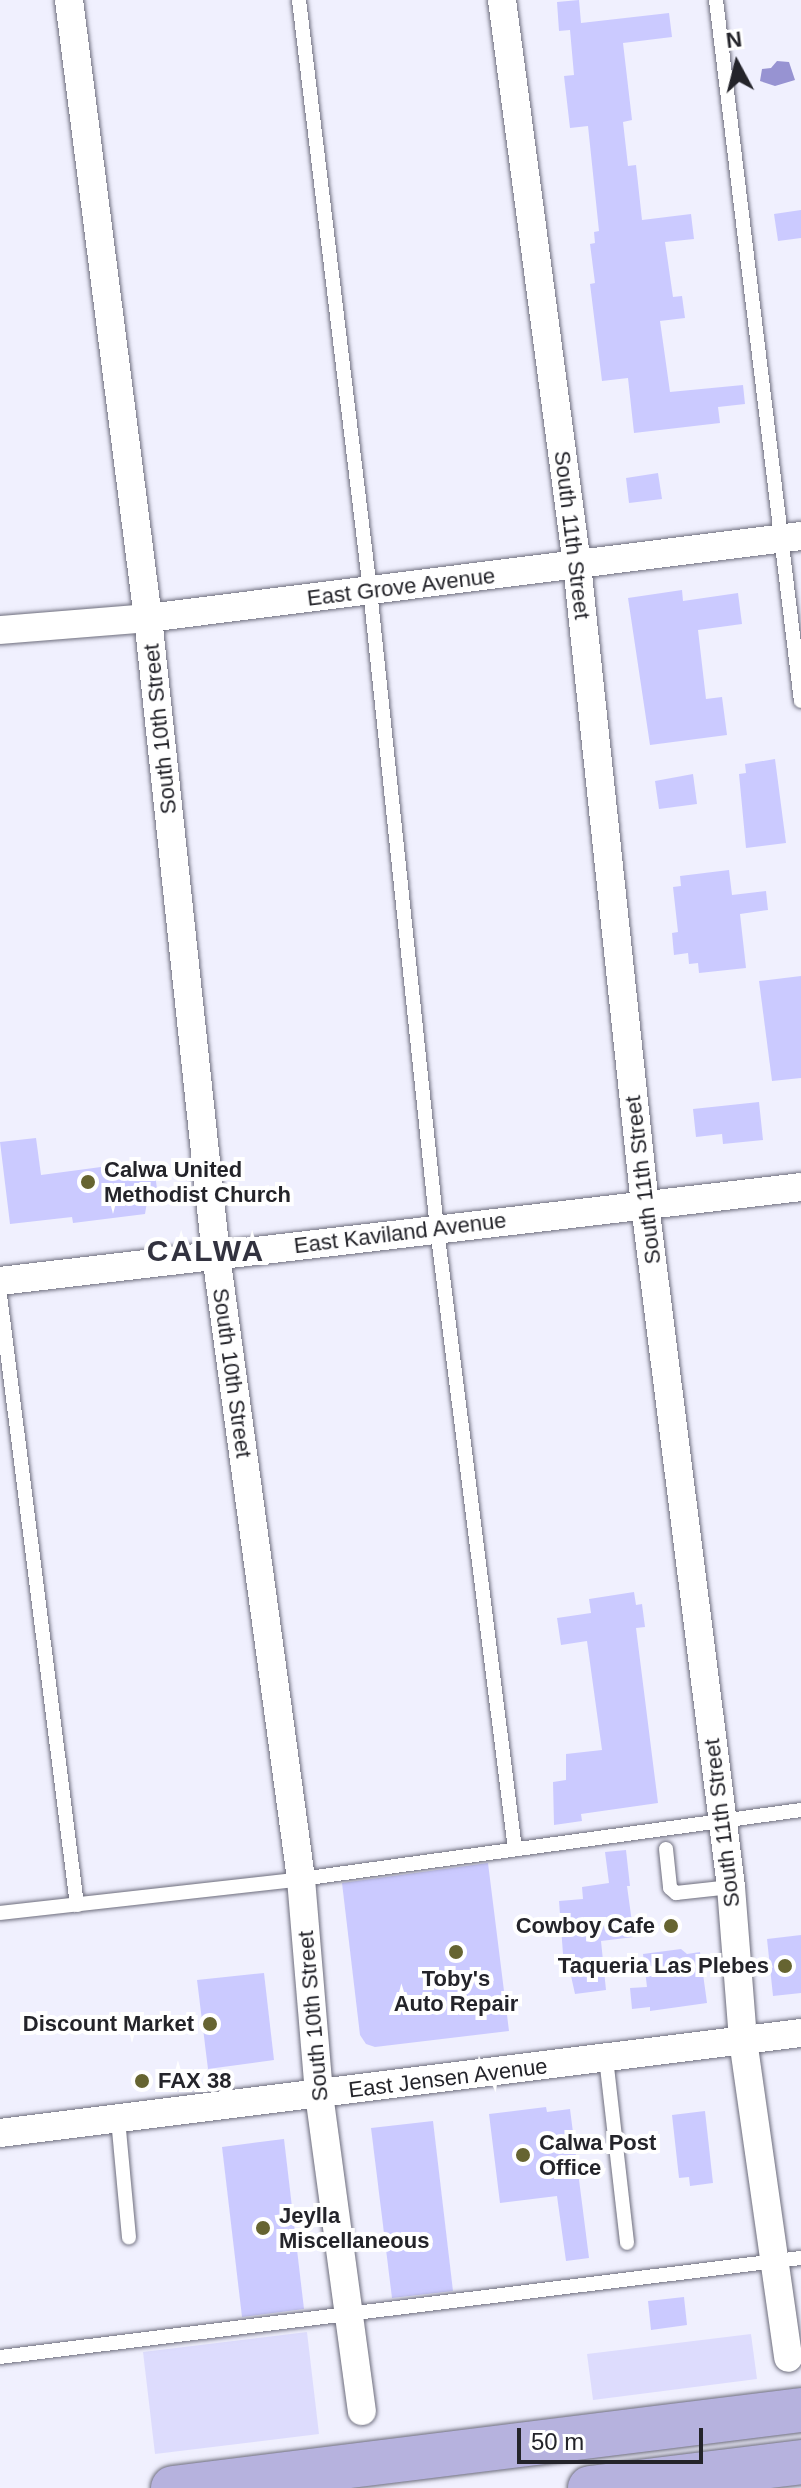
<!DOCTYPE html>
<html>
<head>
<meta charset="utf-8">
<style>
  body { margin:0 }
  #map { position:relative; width:801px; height:2488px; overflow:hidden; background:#f0f0fe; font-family:Arial,sans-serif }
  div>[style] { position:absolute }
  .green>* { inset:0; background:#dddcfd }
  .water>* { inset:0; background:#9793d2 }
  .building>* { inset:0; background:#cbcaff }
  .roads { filter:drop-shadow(0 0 2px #6d6d7c) drop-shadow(0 0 2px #6d6d7c) }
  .service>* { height:14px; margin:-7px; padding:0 7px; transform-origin:7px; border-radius:7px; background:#fff }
  .minor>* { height:28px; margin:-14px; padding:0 14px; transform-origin:14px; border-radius:14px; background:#fff }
  .primary>* { height:44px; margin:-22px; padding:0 22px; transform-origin:22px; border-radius:22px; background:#b6b2de }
  .dots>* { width:22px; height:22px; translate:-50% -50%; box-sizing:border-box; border:4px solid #fff; border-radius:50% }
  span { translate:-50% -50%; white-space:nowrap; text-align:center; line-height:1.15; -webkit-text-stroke:8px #fff; paint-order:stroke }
  .street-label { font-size:22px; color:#24242a }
  .poi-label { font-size:22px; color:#24242a; font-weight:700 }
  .left { translate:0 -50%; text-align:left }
  .right { translate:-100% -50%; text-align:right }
  .district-label { font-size:30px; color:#32323f; font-weight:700; letter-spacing:2px }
  .north { position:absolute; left:697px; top:24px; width:80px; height:80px; -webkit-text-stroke:6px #fff; paint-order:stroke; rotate:353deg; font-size:22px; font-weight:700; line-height:32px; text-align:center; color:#24242a }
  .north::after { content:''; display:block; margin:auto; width:28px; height:36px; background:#24242a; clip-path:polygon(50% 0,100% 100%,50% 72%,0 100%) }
  .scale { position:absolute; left:517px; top:2428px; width:186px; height:36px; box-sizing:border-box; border:4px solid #24242a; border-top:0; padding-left:10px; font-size:24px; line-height:28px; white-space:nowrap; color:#24242a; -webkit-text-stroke:6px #fff; paint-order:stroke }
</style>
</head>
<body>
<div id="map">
  <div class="green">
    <div style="clip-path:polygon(307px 2332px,319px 2434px,155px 2454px,143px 2352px)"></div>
    <div style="clip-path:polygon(751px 2334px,757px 2379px,593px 2400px,587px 2354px)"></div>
  </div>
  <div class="water">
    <div style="clip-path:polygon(777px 61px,789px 62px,795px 80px,775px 86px,760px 81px,762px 69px,771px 68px)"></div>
  </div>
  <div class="building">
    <div style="clip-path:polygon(579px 0,581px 23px,669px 13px,672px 37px,623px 43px,632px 120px,623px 122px,628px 166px,636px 165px,642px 220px,691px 214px,694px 239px,665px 242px,673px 297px,682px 296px,685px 318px,660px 321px,670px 392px,743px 385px,745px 404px,718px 407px,720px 423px,634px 433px,628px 378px,602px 381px,590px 284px,595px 283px,590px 244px,595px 243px,594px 232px,599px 231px,588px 126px,570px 128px,564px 76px,574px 75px,570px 30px,559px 31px,557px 2px)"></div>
    <div style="clip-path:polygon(801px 210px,801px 238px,778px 241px,774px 214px)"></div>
    <div style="clip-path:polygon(658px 473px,662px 499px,629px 503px,626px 478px)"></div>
    <div style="clip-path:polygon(682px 590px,683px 601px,738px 593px,742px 624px,698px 630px,706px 699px,722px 697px,727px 735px,650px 745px,628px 598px)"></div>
    <div style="clip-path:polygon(775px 759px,786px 843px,746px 848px,739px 774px,746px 773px,745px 764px)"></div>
    <div style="clip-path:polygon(693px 774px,697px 804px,659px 809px,655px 781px)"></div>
    <div style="clip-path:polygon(729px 870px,732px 895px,766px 891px,768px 910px,740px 914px,746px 968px,699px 973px,698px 963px,689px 964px,688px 953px,674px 955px,672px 933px,678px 932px,673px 887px,681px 886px,680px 876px)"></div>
    <div style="clip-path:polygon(801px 976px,801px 1078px,772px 1081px,759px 981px)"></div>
    <div style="clip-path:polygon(759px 1102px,763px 1140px,723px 1144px,722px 1134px,696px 1137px,693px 1109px)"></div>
    <div style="clip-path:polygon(36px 1138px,41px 1175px,146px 1161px,147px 1168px,154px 1166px,157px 1189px,149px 1190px,145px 1214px,73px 1223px,72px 1217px,10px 1224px,0 1142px)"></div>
    <div style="clip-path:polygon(634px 1592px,636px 1605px,642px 1604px,645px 1627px,636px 1628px,658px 1803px,581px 1814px,582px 1821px,554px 1825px,553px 1782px,566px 1780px,566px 1754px,602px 1750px,587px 1641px,561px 1645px,557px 1618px,591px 1613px,589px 1599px)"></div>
    <div style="clip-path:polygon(626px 1850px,630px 1886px,627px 1886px,634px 1937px,601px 1941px,606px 1990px,575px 1994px,569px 1967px,564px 1967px,559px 1901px,583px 1899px,582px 1887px,609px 1883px,605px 1852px)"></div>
    <div style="clip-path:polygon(488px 1863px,509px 2031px,375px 2047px,366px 2044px,360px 2035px,342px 1883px)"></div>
    <div style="clip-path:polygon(801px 1935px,801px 1993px,773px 1996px,767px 1939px)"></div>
    <div style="clip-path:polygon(681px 1949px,687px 1954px,700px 1952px,707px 2003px,650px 2011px,650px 2007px,632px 2009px,630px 1988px,647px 1987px,643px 1954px)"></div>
    <div style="clip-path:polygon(264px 1973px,274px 2060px,208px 2069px,197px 1980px)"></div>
    <div style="clip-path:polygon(546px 2107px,547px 2112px,570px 2109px,589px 2258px,566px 2261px,557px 2196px,500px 2203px,489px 2114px)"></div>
    <div style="clip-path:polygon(705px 2111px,713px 2183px,690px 2186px,689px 2177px,679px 2178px,672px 2115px)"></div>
    <div style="clip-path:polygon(433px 2121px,453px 2291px,392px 2298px,371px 2128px)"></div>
    <div style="clip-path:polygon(284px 2139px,304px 2309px,242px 2317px,222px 2147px)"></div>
    <div style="clip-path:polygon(684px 2297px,687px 2325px,651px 2330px,648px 2301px)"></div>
  </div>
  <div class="roads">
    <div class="service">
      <div style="left:299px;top:0;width:594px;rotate:83.14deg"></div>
      <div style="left:370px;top:590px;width:643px;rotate:84.01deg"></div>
      <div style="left:437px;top:1229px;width:625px;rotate:82.83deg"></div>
      <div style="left:716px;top:0;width:706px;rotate:83.09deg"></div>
      <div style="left:0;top:1295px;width:615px;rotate:82.81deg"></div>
      <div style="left:666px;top:1849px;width:39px;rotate:84deg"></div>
      <div style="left:670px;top:1888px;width:8px;rotate:40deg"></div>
      <div style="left:676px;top:1893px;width:55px;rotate:-6.2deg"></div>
      <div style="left:0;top:1913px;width:303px;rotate:-6.4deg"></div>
      <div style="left:301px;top:1879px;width:505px;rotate:-7.86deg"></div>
      <div style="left:606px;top:2058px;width:186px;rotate:83.5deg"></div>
      <div style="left:118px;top:2119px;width:119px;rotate:84.7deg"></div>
      <div style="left:0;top:2357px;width:807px;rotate:-7.05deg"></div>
    </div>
    <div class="minor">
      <div style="left:69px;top:0;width:623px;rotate:82.72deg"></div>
      <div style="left:148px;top:618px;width:641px;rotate:83.91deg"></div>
      <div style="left:216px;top:1255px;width:630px;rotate:82.24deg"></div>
      <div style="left:301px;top:1879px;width:216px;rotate:85.2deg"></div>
      <div style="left:319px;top:2094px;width:320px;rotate:82.3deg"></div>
      <div style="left:502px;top:0;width:570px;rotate:82.44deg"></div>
      <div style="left:577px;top:565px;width:644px;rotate:83.94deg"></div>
      <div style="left:645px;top:1205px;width:687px;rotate:82.81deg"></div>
      <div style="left:731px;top:1887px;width:153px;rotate:85.5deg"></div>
      <div style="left:743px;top:2040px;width:321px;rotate:81.9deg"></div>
      <div style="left:0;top:630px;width:148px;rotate:-4.6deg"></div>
      <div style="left:148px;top:618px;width:658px;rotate:-7.16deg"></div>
      <div style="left:0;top:1281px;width:806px;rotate:-6.69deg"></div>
      <div style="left:0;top:2133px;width:807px;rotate:-7.12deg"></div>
    </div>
    <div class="primary">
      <div style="left:173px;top:2488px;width:633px;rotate:-7.08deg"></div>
      <div style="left:590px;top:2488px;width:213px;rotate:-7deg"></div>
    </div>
  </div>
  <div class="dots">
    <div style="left:88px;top:1182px;background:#666431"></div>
    <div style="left:671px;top:1926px;background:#666431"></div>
    <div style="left:456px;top:1952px;background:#666431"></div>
    <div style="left:785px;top:1966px;background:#666431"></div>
    <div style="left:210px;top:2024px;background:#666431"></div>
    <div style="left:142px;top:2081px;background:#666431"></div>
    <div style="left:523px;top:2155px;background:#666431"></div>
    <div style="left:263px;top:2228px;background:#666431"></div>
  </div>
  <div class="street-label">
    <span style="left:572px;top:535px;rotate:83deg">South 11th Street</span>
    <span style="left:401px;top:587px;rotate:-7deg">East Grove Avenue</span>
    <span style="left:160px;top:729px;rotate:-96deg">South 10th Street</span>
    <span style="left:643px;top:1180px;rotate:-97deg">South 11th Street</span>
    <span style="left:400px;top:1233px;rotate:-7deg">East Kaviland Avenue</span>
    <span style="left:232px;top:1373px;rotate:82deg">South 10th Street</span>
    <span style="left:722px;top:1823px;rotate:-97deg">South 11th Street</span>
    <span style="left:313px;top:2016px;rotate:-95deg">South 10th Street</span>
    <span style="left:448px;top:2078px;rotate:-7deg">East Jensen Avenue</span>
  </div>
  <div class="poi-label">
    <span class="left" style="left:104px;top:1182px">Calwa United<br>Methodist Church</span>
    <span class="right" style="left:655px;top:1926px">Cowboy Cafe</span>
    <span class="right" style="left:769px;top:1966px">Taqueria Las Plebes</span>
    <span style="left:456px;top:1991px">Toby's<br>Auto Repair</span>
    <span class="right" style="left:194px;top:2024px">Discount Market</span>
    <span class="left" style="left:158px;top:2081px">FAX 38</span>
    <span class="left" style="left:539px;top:2155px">Calwa Post<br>Office</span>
    <span class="left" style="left:279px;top:2228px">Jeylla<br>Miscellaneous</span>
  </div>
  <div class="district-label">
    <span style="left:206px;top:1251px">CALWA</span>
  </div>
  <div class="north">N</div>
  <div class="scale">50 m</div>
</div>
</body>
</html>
